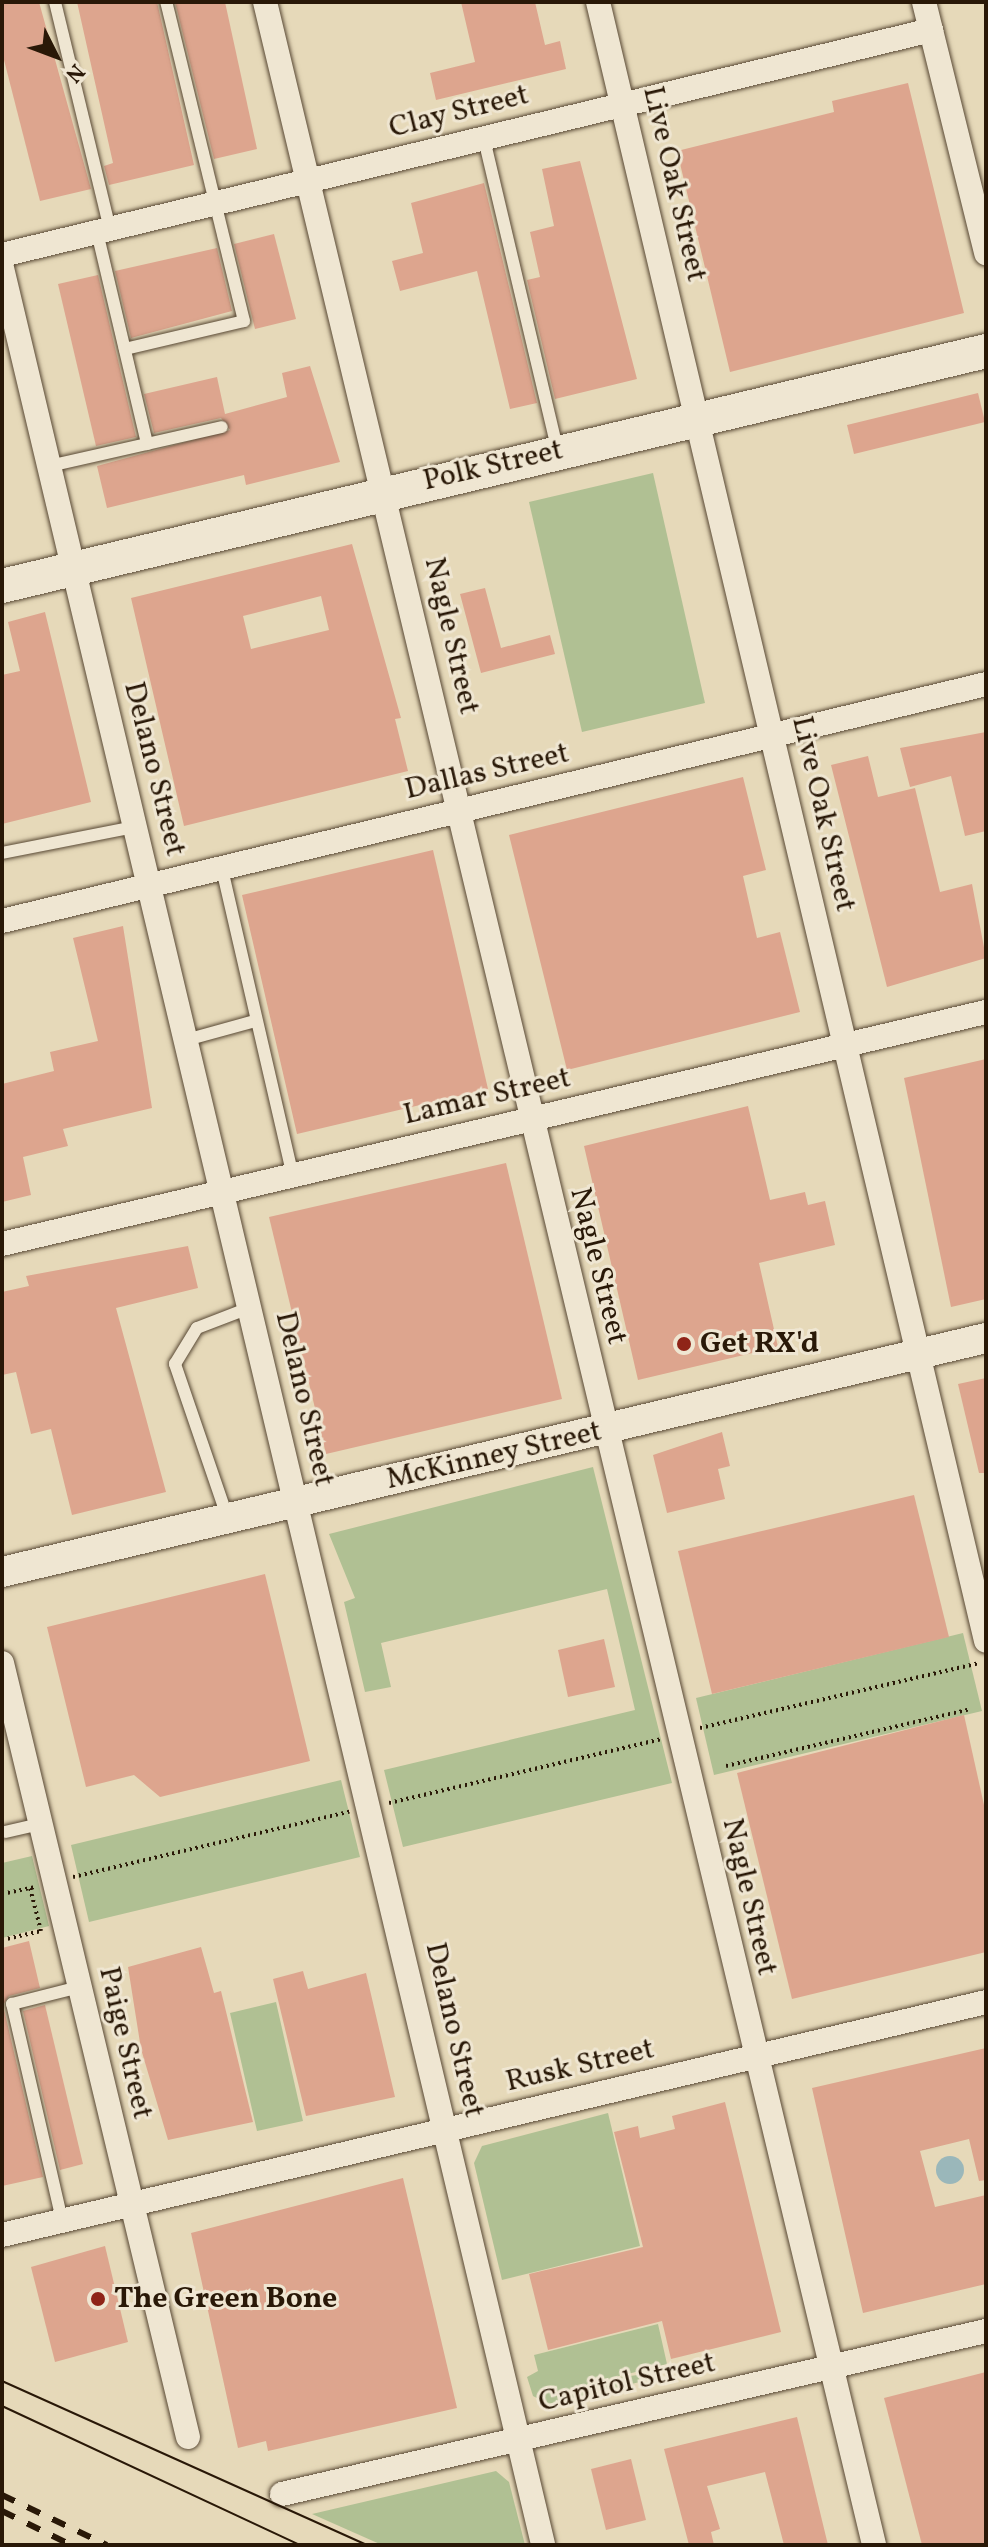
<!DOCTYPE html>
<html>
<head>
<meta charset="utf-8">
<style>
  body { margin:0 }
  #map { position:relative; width:988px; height:2547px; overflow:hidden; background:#e6d9b9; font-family:Vollkorn,serif }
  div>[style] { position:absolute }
  .green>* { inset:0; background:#b0c093 }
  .water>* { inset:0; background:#9ab7ba }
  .round { border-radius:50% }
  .building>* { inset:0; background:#dda58e }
  .path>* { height:4px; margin-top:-2px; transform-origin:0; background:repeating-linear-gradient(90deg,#291807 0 2px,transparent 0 6px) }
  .roads { filter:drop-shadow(0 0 2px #584834) drop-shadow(0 0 2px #584834) }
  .service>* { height:12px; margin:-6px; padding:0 6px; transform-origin:6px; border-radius:6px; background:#efe6d2 }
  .minor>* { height:24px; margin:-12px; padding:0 12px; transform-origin:12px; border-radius:12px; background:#efe6d2 }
  .tertiary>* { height:30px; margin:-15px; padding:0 15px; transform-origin:15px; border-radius:15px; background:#efe6d2 }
  .secondary>* { height:34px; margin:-17px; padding:0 17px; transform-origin:17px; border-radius:17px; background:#efe6d2 }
  .tram>* { height:2px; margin:-1px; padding:0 1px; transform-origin:1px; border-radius:1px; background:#291807 }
  .rail>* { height:6px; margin-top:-3px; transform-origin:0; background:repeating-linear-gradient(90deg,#291807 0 14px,transparent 0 28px) }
  .dots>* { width:22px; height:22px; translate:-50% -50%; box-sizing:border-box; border:4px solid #efe6d2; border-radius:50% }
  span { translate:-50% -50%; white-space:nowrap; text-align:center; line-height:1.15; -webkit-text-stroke:6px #efe6d2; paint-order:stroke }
  .street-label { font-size:30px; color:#291807 }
  .poi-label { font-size:30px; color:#291807; font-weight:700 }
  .left { translate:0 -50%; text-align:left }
  .frame { position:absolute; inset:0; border:4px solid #291807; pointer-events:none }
  .north { position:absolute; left:16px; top:16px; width:80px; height:80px; -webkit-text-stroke:6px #efe6d2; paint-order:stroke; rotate:132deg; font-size:22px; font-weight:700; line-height:32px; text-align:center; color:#291807 }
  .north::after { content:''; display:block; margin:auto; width:28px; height:36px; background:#291807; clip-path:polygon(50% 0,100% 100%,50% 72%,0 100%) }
</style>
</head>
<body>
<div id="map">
  <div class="green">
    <div style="clip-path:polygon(653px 473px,705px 703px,582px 732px,529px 502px)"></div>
    <div style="clip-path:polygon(593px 1467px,672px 1783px,403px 1847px,384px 1770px,635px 1710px,607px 1589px,381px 1643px,391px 1687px,365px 1692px,344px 1602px,355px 1598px,329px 1534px)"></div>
    <div style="clip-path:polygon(963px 1633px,982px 1711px,714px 1775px,696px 1698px)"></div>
    <div style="clip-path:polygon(341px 1780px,360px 1857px,89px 1922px,71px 1845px)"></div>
    <div style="clip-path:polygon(32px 1856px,49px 1926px,2px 1938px,2px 1863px)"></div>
    <div style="clip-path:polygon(276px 2002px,303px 2121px,257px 2131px,230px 2013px)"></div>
    <div style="clip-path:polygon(608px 2113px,640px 2246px,502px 2280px,474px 2163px,482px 2146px)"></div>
    <div style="clip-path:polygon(658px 2324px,667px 2364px,612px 2378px,647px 2374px,648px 2380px,548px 2404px,533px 2396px,527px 2377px,538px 2371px,534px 2355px)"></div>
    <div style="clip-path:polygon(496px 2471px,509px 2482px,525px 2545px,382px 2545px,312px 2514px)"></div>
  </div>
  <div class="water">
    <div class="round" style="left:936px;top:2156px;width:28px;height:28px"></div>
  </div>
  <div class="building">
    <div style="clip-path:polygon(2px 2px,39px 2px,91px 189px,40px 201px,3px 56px)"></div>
    <div style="clip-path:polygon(77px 2px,157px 2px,194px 165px,109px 185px,104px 166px,113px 163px)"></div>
    <div style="clip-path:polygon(175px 2px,225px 2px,257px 149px,214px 159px)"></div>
    <div style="clip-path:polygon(461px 2px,535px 2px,545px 45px,560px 41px,566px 69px,436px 100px,430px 73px,475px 62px)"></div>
    <div style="clip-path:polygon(908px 83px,964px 313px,730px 372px,677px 151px,834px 112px,832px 101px)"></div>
    <div style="clip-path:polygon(580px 161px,637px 379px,555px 399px,527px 280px,540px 277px,530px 232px,554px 226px,542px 169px)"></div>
    <div style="clip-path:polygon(484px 183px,537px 403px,510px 409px,477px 271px,400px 291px,392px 261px,423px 253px,411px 203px)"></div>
    <div style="clip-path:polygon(274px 234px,296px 319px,255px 329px,234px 244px)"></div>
    <div style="clip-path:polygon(217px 248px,232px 311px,131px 338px,115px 271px)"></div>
    <div style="clip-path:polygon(98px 275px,136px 437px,96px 446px,58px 284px)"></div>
    <div style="clip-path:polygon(310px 366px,340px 462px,246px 485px,244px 475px,107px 508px,97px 466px,230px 430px,221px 418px,154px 433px,144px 394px,217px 377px,225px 414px,287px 397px,282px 373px)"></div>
    <div style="clip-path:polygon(978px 393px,985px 422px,854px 454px,847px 425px)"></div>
    <div style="clip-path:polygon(evenodd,352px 544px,401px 718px,395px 719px,408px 771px,184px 826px,131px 598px,352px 544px,321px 596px,329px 630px,251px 649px,243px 616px,321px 596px)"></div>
    <div style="clip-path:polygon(485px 588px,501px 648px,550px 635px,555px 654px,481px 673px,460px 594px)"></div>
    <div style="clip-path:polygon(45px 612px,91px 802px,2px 824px,2px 675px,20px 671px,8px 622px)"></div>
    <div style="clip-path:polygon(986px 732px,986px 831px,965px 836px,951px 776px,910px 787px,900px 748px)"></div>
    <div style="clip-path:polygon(868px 756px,878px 797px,915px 788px,940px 892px,972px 884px,986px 958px,887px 987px,831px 765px)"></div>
    <div style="clip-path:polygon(743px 777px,766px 870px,743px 876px,757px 938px,780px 932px,800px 1012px,567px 1070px,509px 835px)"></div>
    <div style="clip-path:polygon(433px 850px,488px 1089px,297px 1134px,242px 895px)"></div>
    <div style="clip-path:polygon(123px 926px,152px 1108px,63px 1129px,68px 1146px,23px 1157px,31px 1195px,2px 1202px,2px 1084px,54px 1071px,50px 1052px,98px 1041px,73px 938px)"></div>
    <div style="clip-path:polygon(986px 1059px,986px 1299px,951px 1307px,904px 1078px)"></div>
    <div style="clip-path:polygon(748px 1106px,770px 1200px,805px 1192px,808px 1205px,825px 1201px,835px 1245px,759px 1263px,778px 1347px,638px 1380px,584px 1146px)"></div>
    <div style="clip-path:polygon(506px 1163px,562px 1399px,326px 1454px,269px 1217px)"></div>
    <div style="clip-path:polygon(188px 1246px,198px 1288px,116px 1308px,166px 1492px,72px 1515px,51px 1429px,31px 1434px,16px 1372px,2px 1375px,2px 1292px,29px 1286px,26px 1276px)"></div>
    <div style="clip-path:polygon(986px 1378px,986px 1473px,979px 1473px,958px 1384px)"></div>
    <div style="clip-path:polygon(722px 1432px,730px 1466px,718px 1469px,725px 1499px,667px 1513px,653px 1455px)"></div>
    <div style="clip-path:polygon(914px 1495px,949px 1637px,712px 1694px,678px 1551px)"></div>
    <div style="clip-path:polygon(265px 1574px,310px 1761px,160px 1797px,134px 1775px,86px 1787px,47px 1627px)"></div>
    <div style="clip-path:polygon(604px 1639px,615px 1687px,568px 1697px,558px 1650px)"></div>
    <div style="clip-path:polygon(964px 1715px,986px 1814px,986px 1952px,792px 1999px,737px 1773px)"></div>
    <div style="clip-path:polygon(29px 1941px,40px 1988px,9px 1996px,3px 2005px,43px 2177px,2px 2186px,2px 1948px)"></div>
    <div style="clip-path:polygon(201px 1947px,214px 1993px,221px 1991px,253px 2122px,168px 2140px,141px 2049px,128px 1967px)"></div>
    <div style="clip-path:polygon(303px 1971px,308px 1989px,366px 1973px,395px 2097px,306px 2116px,273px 1979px)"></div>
    <div style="clip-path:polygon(45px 2005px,83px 2164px,60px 2170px,23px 2011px)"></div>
    <div style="clip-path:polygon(986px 2048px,986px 2180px,979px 2181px,969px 2139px,920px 2151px,935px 2207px,986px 2195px,986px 2284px,863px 2313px,812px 2088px)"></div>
    <div style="clip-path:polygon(725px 2102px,781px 2332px,671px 2359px,662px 2321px,548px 2350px,529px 2274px,643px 2247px,614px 2132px,638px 2126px,640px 2138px,675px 2129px,672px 2116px)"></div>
    <div style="clip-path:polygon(403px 2178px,457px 2408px,268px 2451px,266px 2441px,238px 2448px,191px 2233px)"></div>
    <div style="clip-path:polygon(105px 2246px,128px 2342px,55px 2362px,31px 2267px)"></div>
    <div style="clip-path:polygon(986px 2372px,986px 2545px,922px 2545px,884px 2398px)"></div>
    <div style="clip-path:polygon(797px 2417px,828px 2545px,784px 2545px,765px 2472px,707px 2486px,720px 2529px,711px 2532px,714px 2545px,689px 2545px,664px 2449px)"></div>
    <div style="clip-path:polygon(631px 2459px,646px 2520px,606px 2530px,591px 2469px)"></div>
  </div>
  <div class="path">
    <div style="left:700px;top:1728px;width:287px;rotate:-13.1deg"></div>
    <div style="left:726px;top:1766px;width:251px;rotate:-13.1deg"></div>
    <div style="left:389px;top:1803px;width:279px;rotate:-13.2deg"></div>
    <div style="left:73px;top:1877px;width:284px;rotate:-13.3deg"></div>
    <div style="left:2px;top:1894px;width:33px;rotate:-12deg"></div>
    <div style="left:2px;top:1940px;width:40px;rotate:-13deg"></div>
    <div style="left:41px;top:1931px;width:44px;rotate:-104.3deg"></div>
  </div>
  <div class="roads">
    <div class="service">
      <div style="left:55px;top:2px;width:234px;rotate:76.4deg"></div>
      <div style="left:484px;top:139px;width:321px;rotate:76.7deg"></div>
      <div style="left:97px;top:232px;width:218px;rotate:76.7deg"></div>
      <div style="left:125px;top:349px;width:122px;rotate:-13.2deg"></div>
      <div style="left:244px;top:321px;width:328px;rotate:-103.7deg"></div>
      <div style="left:49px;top:466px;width:177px;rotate:-12.7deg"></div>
      <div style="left:2px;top:853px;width:136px;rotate:-11.1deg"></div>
      <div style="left:222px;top:869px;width:315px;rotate:77deg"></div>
      <div style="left:186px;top:1040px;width:72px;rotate:-15.4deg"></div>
      <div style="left:227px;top:1516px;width:161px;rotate:-108.9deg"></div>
      <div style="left:175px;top:1364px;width:42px;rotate:-58.6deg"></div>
      <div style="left:197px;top:1328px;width:56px;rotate:-21deg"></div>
      <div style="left:5px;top:1832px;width:36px;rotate:-13deg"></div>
      <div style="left:62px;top:2220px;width:222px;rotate:-103deg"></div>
      <div style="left:12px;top:2004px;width:69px;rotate:-14.2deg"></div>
    </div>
    <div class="minor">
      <div style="left:265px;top:2px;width:2615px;rotate:76.53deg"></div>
      <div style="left:598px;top:2px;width:1684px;rotate:76.68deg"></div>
      <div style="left:924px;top:2px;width:259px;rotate:76.1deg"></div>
      <div style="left:2px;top:255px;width:956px;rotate:-13.61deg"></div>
      <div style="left:2px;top:268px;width:2340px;rotate:76.63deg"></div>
      <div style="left:2px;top:921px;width:1012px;rotate:-13.54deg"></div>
      <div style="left:2px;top:1244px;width:1011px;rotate:-13.27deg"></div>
      <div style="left:2px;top:1663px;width:796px;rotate:76.49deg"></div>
      <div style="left:2px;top:2235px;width:1011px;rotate:-13.32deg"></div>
      <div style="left:282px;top:2494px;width:723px;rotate:-13.04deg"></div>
    </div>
    <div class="tertiary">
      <div style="left:2px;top:1572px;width:1011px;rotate:-13.38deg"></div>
    </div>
    <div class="secondary">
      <div style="left:2px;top:586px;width:1012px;rotate:-13.43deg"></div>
    </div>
  </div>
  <div class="tram">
    <div style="left:2px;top:2381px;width:400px;rotate:24.2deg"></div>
    <div style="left:2px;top:2406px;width:329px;rotate:25deg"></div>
  </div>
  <div class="rail">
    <div style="left:2px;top:2495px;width:116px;rotate:25.5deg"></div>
    <div style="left:2px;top:2511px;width:77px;rotate:26.2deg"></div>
  </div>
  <div class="dots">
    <div style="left:684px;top:1344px;background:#8f2418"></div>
    <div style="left:98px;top:2299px;background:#8f2418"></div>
  </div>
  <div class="street-label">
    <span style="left:459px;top:112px;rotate:-14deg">Clay Street</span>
    <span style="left:674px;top:184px;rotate:77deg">Live Oak Street</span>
    <span style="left:493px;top:466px;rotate:-13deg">Polk Street</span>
    <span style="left:451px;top:636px;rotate:77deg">Nagle Street</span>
    <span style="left:154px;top:769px;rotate:76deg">Delano Street</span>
    <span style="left:487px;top:772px;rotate:-13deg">Dallas Street</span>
    <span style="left:823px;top:814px;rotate:77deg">Live Oak Street</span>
    <span style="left:487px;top:1097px;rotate:-13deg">Lamar Street</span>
    <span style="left:598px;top:1266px;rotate:76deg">Nagle Street</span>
    <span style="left:304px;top:1399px;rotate:77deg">Delano Street</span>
    <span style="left:494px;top:1456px;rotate:-13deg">McKinney Street</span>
    <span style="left:749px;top:1897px;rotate:77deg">Nagle Street</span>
    <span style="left:454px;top:2030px;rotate:77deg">Delano Street</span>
    <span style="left:125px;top:2043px;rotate:77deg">Paige Street</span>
    <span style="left:580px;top:2066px;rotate:-13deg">Rusk Street</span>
    <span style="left:627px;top:2383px;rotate:-13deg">Capitol Street</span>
  </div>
  <div class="poi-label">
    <span class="left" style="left:700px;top:1344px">Get RX'd</span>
    <span class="left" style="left:114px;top:2299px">The Green Bone</span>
  </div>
  <div class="frame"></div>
  <div class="north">N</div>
</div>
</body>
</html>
